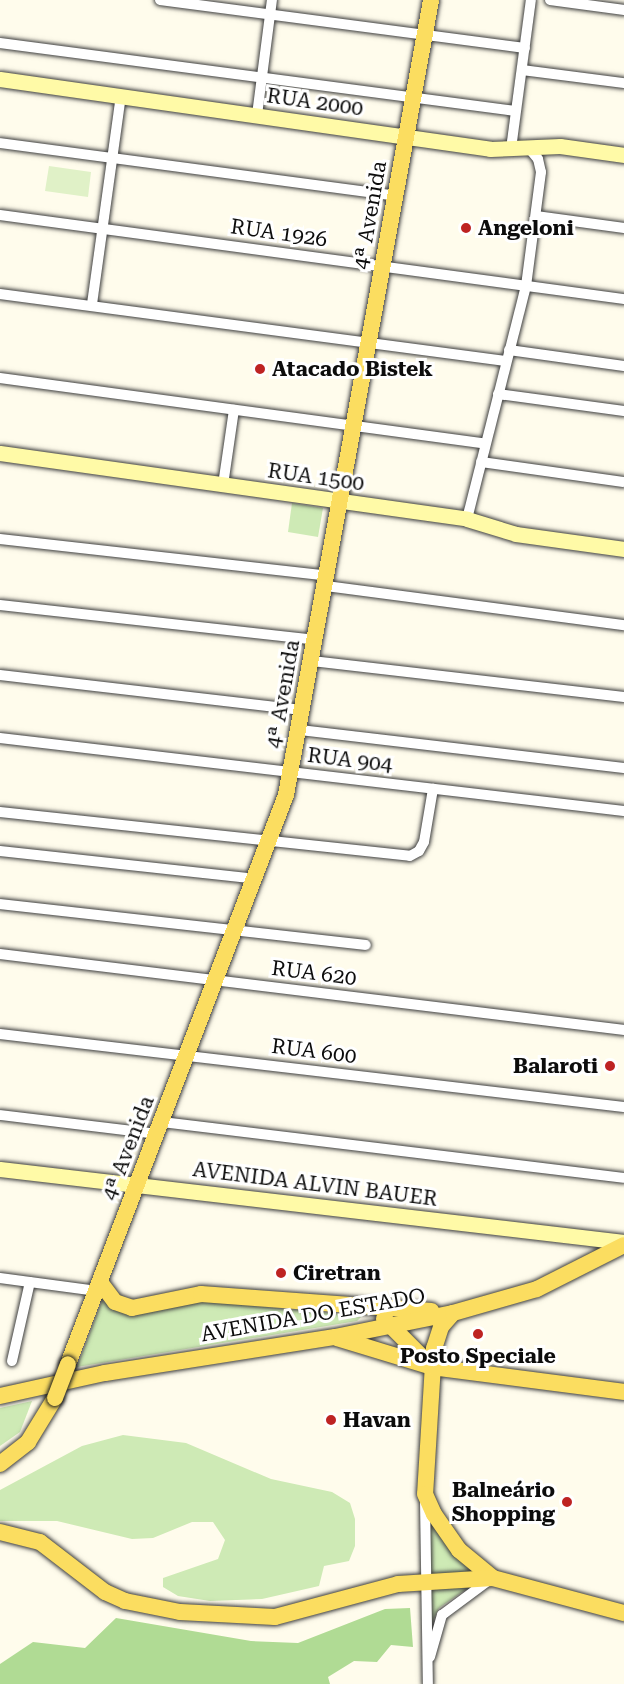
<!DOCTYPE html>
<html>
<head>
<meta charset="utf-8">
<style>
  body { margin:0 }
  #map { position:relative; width:624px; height:1684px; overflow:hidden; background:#fffcec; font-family:"Roboto Serif",serif }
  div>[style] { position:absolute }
  .green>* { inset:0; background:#ceeab5 }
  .forest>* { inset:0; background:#b0db94 }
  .pitch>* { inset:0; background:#e0f1c7 }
  .roads { filter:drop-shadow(0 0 2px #3f3f3f) drop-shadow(0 0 2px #3f3f3f) }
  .street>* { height:10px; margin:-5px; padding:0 5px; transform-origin:5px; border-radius:5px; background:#fff }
  .secondary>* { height:15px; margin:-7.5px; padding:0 7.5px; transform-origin:7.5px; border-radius:7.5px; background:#fffaa7 }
  .primary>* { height:16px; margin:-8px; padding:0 8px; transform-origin:8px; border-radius:8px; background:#fbdd60 }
  .bridges { filter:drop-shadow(0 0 2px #1d1d1d) drop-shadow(0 0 2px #1d1d1d) }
  .primary-bridge>* { height:16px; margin:-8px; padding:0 8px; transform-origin:8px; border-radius:8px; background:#fbdd60 }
  .dots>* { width:16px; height:16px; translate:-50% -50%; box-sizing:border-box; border:3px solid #fff; border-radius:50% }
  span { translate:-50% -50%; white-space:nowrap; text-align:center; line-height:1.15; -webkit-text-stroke:6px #fff; paint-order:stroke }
  .street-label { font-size:21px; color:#0c0c0c }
  .poi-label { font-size:21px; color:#0c0c0c; font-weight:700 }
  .left { translate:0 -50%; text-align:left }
  .right { translate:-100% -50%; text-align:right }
</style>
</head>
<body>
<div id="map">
  <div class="green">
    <div style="clip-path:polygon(292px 503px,323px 508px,318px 537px,288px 532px)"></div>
    <div style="clip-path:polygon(102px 1301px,120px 1311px,198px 1301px,362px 1316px,357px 1321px,77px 1367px)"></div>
    <div style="clip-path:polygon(32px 1401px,20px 1432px,0 1446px,0 1408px)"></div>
    <div style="clip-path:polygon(123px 1435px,186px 1443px,271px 1479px,332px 1492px,350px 1503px,355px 1519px,355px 1546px,349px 1561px,324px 1566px,319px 1586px,262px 1599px,210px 1601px,178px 1596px,163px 1587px,163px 1578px,218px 1559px,225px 1540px,213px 1522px,192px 1522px,153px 1538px,132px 1539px,57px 1521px,0 1521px,0 1490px,82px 1446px)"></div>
    <div style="clip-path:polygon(429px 1518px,478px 1574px,428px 1574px)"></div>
    <div style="clip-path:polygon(478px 1581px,439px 1608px,428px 1631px,429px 1583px)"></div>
  </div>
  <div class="forest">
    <div style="clip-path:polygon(410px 1608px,413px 1647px,391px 1645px,377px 1662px,354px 1661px,328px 1677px,330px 1684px,0 1684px,0 1664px,33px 1642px,85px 1648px,116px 1618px,251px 1641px,298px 1643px,385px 1609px)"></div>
  </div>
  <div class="pitch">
    <div style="clip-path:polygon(49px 166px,91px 172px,88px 197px,45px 191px)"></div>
  </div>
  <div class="roads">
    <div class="street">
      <div style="left:160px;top:0;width:368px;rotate:7.5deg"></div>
      <div style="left:550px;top:0;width:75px;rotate:7.7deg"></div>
      <div style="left:0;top:43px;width:520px;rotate:7.51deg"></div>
      <div style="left:522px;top:70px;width:103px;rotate:7.3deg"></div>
      <div style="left:257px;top:115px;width:116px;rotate:-82.6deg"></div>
      <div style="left:0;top:143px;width:400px;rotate:7.6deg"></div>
      <div style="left:511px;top:149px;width:150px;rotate:-82.4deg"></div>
      <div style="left:0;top:215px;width:630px;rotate:7.67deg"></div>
      <div style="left:536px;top:216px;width:89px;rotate:7.8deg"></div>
      <div style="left:0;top:294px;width:510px;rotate:7.54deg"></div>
      <div style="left:92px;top:304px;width:210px;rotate:-82.1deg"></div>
      <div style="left:509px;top:350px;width:116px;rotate:7.9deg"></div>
      <div style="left:0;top:378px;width:489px;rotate:7.7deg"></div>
      <div style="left:498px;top:394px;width:127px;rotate:7.7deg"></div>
      <div style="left:481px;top:462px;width:144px;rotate:8deg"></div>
      <div style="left:223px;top:485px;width:76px;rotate:-81.7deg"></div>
      <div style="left:467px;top:519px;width:240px;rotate:-75.8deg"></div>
      <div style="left:526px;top:286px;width:115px;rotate:-82.5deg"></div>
      <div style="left:541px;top:172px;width:13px;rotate:-103deg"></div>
      <div style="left:538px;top:159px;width:16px;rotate:-130deg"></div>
      <div style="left:0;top:539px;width:330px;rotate:6.4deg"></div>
      <div style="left:326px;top:586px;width:301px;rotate:7.5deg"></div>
      <div style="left:0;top:605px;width:318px;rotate:6.3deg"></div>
      <div style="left:312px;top:661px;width:314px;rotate:6.6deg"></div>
      <div style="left:0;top:675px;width:306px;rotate:6.6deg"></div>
      <div style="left:300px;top:730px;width:326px;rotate:6.7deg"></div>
      <div style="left:0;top:738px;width:628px;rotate:6.67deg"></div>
      <div style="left:0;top:812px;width:412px;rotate:6.1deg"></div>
      <div style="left:410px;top:856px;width:10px;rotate:-29deg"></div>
      <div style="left:419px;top:851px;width:10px;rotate:-61deg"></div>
      <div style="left:424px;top:842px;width:54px;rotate:-80.4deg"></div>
      <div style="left:0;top:851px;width:258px;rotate:6.2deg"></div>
      <div style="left:0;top:904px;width:368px;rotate:6.4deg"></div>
      <div style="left:0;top:954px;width:629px;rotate:6.94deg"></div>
      <div style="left:0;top:1034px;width:628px;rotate:6.67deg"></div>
      <div style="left:0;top:1115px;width:158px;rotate:6.9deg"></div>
      <div style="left:162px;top:1122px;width:465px;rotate:6.9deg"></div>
      <div style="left:0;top:1278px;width:98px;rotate:7.6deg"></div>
      <div style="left:12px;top:1361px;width:81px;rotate:-77.2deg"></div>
      <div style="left:425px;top:1501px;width:183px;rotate:89.1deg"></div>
      <div style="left:430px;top:1657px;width:44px;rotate:-74.1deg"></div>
      <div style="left:442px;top:1615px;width:57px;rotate:-36.5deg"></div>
    </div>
    <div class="secondary">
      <div style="left:0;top:79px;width:495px;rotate:8.1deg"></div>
      <div style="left:490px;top:149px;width:70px;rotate:-2.5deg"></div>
      <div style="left:560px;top:146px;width:65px;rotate:8deg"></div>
      <div style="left:0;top:453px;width:472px;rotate:8deg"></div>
      <div style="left:467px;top:519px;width:51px;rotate:17deg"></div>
      <div style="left:516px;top:534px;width:109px;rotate:7.9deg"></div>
      <div style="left:0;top:1169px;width:628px;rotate:6.67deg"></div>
    </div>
    <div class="primary">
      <div style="left:100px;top:1282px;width:25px;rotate:53deg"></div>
      <div style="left:115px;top:1302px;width:18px;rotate:19deg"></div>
      <div style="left:132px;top:1308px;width:70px;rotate:-11.5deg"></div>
      <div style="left:201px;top:1294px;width:231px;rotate:4.2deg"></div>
      <div style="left:453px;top:1313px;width:18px;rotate:131deg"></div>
      <div style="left:441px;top:1327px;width:22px;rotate:108deg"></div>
      <div style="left:434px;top:1348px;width:146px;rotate:93.5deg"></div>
      <div style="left:425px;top:1494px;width:22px;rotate:66deg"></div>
      <div style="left:434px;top:1514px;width:44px;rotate:55.2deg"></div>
      <div style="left:459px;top:1550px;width:44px;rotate:39.5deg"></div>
      <div style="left:493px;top:1578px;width:136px;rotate:15deg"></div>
      <div style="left:384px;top:1319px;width:65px;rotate:45deg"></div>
      <div style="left:337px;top:1338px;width:99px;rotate:17deg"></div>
      <div style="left:432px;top:1367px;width:194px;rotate:7.4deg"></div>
      <div style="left:68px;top:1364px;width:609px;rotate:-69.04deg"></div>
      <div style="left:286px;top:795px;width:808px;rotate:-79.66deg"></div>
      <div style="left:0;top:1396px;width:107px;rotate:-12.4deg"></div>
      <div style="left:105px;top:1373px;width:233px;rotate:-8.9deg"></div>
      <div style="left:335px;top:1337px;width:120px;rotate:-11.5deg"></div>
      <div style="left:453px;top:1313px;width:87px;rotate:-15.9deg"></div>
      <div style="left:537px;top:1289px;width:97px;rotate:-26.8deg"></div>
      <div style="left:0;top:1464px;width:36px;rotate:-38deg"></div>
      <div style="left:28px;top:1442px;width:52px;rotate:-58.5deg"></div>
      <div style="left:0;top:1532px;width:41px;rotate:14deg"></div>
      <div style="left:40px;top:1542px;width:82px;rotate:37.6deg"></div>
      <div style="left:105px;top:1592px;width:22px;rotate:24deg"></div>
      <div style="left:125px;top:1601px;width:56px;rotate:11.3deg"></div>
      <div style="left:180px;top:1612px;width:95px;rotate:3deg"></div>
      <div style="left:275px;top:1617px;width:127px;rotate:-15deg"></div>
      <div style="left:398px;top:1584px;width:95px;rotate:-3.6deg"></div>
    </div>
  </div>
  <div class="bridges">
    <div class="primary-bridge">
      <div style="left:55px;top:1398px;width:36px;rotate:-69deg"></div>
    </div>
  </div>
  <div class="dots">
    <div style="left:466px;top:228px;background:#be2322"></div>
    <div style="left:260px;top:369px;background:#be2322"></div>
    <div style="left:610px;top:1066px;background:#be2322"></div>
    <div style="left:281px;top:1273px;background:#be2322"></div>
    <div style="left:478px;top:1334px;background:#be2322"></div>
    <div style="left:331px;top:1420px;background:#be2322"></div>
    <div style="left:567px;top:1502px;background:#be2322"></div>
  </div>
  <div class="street-label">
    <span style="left:315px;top:102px;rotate:8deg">RUA 2000</span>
    <span style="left:370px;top:215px;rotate:-80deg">4ª Avenida</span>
    <span style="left:279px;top:233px;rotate:8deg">RUA 1926</span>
    <span style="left:316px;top:477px;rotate:8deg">RUA 1500</span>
    <span style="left:283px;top:694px;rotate:-80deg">4ª Avenida</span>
    <span style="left:350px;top:760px;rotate:7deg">RUA 904</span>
    <span style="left:314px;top:973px;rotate:7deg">RUA 620</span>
    <span style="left:314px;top:1051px;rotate:7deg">RUA 600</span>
    <span style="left:128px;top:1148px;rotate:-69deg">4ª Avenida</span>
    <span style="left:315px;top:1184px;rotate:7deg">AVENIDA ALVIN BAUER</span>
    <span style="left:313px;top:1315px;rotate:-10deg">AVENIDA DO ESTADO</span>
  </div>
  <div class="poi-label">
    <span class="left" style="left:478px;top:228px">Angeloni</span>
    <span class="left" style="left:272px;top:369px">Atacado Bistek</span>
    <span class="right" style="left:598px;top:1066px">Balaroti</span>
    <span class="left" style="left:293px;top:1273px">Ciretran</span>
    <span style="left:478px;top:1356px">Posto Speciale</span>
    <span class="left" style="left:343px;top:1420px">Havan</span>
    <span class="right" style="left:555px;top:1502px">Balneário<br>Shopping</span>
  </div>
</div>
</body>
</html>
